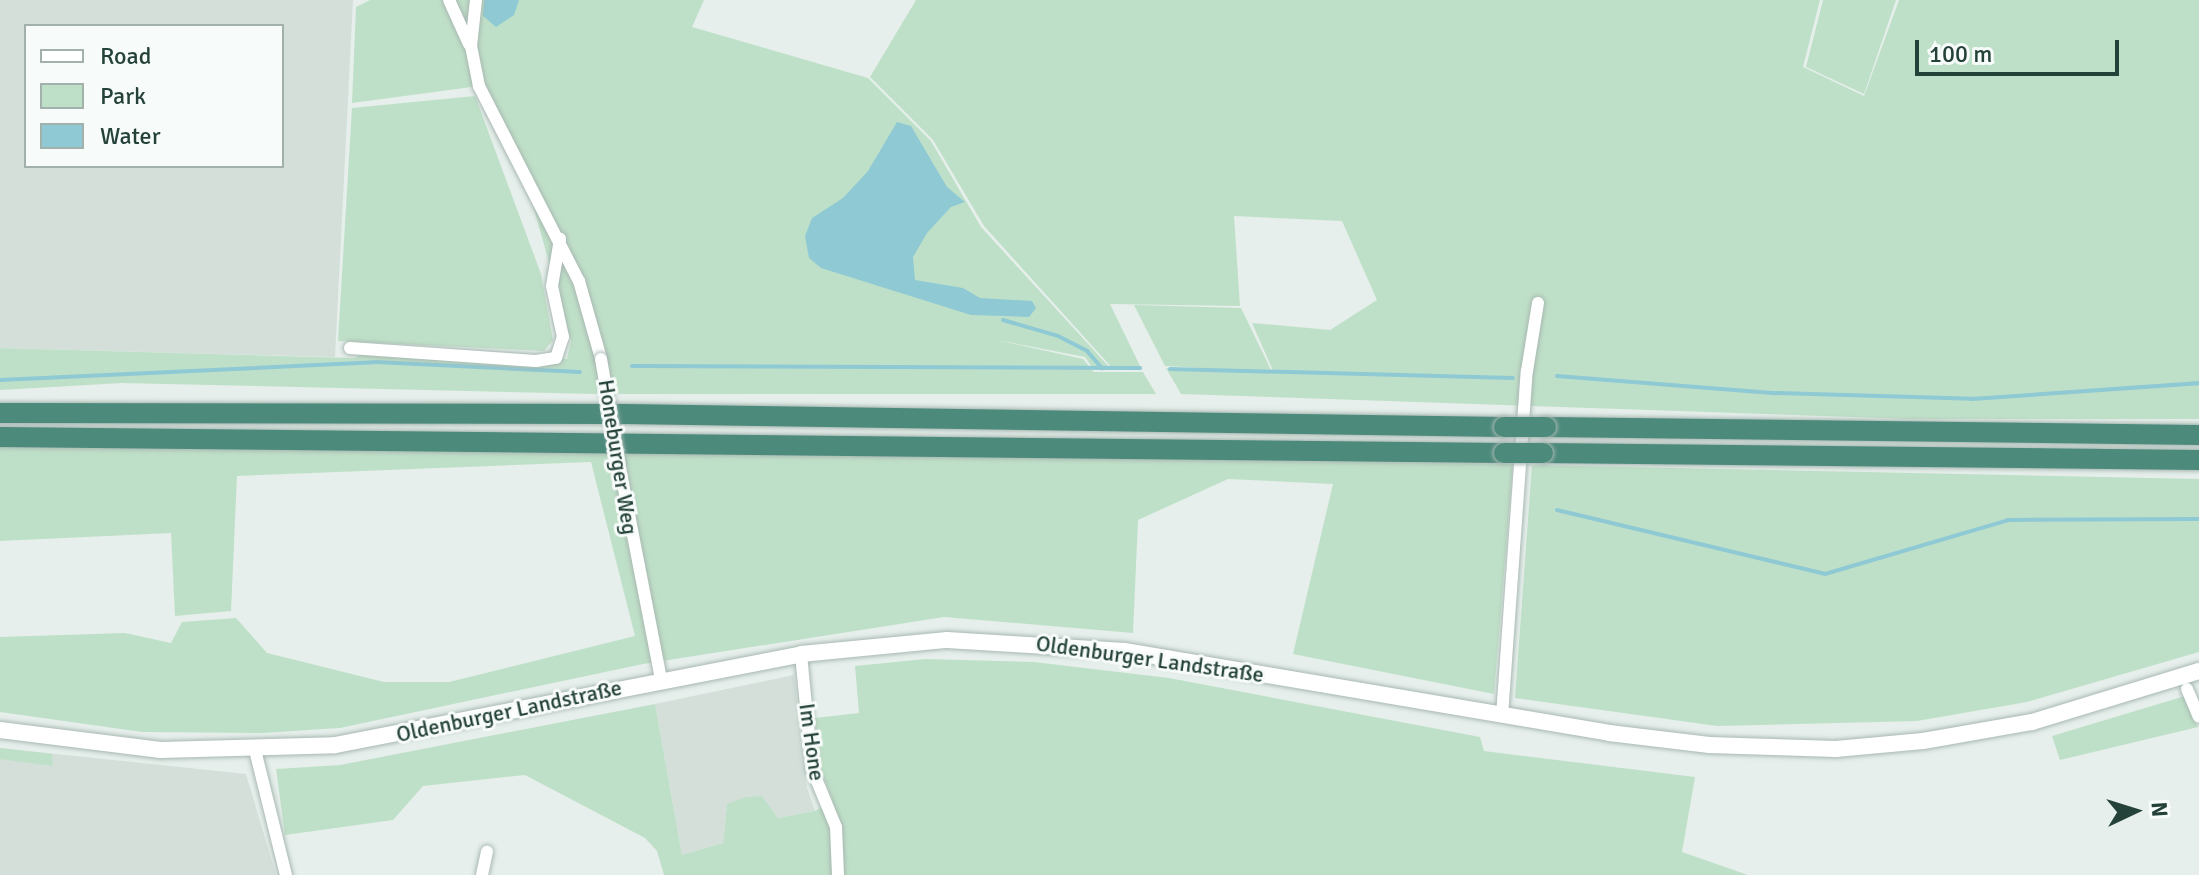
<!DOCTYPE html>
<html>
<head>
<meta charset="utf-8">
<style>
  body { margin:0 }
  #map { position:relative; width:2199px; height:875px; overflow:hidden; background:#e6efeb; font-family:Signika,sans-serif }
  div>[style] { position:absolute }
  .built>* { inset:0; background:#d4dfda }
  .green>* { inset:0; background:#bfe0c8 }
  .water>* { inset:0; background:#8ec9d4 }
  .stream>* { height:4px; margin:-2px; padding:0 2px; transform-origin:2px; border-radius:2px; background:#8ec9d4 }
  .roads { filter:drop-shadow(0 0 2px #a8b8b2) drop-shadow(0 0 2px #a8b8b2) }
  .minor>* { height:12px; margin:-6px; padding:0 6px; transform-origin:6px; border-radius:6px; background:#fff }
  .tertiary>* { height:16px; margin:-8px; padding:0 8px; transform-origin:8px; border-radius:8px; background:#fff }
  .trunk>* { height:20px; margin:-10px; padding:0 10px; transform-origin:10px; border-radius:10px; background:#4c8a7c }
  .bridges { filter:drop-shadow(0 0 2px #a8b8b2) drop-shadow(0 0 2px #a8b8b2) }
  .minor-bridge>* { height:12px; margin:-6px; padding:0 6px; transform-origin:6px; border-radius:6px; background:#fff }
  .trunk-bridge>* { height:20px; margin:-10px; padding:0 10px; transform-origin:10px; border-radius:10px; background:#4c8a7c }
  span { translate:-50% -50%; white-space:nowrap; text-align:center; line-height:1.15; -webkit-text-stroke:6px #f7fbf9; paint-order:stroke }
  .street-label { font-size:22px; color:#24423a }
  .legend { position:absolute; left:24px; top:24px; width:260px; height:144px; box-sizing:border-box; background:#f7fbf9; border:2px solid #a3b1ad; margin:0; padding:10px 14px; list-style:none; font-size:24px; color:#24423a }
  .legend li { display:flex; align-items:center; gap:16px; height:40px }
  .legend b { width:40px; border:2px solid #a3b1ad }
  .north { position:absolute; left:2095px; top:771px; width:80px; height:80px; -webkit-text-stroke:6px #f7fbf9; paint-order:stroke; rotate:86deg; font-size:22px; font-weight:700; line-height:32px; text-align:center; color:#24423a }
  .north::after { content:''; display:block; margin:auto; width:28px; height:36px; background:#24423a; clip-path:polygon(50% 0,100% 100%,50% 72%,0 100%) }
  .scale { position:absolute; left:1915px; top:40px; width:204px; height:36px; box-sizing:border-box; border:4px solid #24423a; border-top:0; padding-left:10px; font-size:24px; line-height:28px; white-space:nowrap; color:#24423a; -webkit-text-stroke:6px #f7fbf9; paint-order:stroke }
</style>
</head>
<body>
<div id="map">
  <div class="built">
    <div style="clip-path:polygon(evenodd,0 0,353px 0,335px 357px,0 348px,0 0,26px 26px,282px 26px,282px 166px,26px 166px,26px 26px)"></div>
    <div style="clip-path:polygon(794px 675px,807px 788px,815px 811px,778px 818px,762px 797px,727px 804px,723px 843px,682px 855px,655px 704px)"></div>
    <div style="clip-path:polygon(0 748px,246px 774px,276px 875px,0 875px)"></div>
  </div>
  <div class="green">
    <div style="clip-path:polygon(370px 0,704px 0,692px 27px,868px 78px,931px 141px,981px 227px,1112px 370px,1094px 370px,1085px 357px,997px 340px,1083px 359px,1094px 372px,1143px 372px,1156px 394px,596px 394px,122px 383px,0 390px,0 348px,355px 358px,368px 349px,567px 359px,571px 341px,520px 159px,479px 86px,352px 103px,356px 7px)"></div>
    <div style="clip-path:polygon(916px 0,1820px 0,1803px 67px,1864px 96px,1899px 0,2199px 0,2199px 419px,1912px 419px,1181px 394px,1166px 368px,1274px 373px,1252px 323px,1330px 330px,1377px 300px,1342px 221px,1234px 216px,1240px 306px,1110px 304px,1142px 370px,1114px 370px,984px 226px,933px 140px,870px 77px)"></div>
    <div style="clip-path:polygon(1823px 0,1896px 0,1864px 94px,1806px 67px)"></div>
    <div style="clip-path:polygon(475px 96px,541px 274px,553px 340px,544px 351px,338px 341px,352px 108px)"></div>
    <div style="clip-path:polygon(1134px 305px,1241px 308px,1272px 372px,1165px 366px)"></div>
    <div style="clip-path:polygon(0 444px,1513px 464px,1494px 694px,1293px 654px,1333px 484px,1228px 479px,1138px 520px,1133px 633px,944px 617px,643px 664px,340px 728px,262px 733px,142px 732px,0 712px,0 637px,125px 633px,171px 643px,182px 622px,236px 618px,267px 653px,384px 682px,449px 682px,635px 636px,591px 462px,237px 476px,231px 611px,175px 616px,171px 533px,0 541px)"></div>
    <div style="clip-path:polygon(1532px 465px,2199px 479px,2199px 652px,2027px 702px,1917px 721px,1717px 726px,1515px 698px)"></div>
    <div style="clip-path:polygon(925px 659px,1034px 662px,1169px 678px,1480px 737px,1484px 751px,1695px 777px,1682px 852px,1748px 875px,664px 875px,657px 851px,645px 838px,525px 775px,423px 786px,393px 820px,285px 835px,276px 769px,340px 765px,655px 704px,682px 855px,723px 843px,727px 804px,746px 797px,762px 796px,778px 818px,815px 811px,833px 801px,821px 771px,815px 718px,859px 713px,855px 666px)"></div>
    <div style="clip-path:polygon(2185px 696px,2198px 727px,2060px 760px,2052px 736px)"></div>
    <div style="clip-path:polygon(0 748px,52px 754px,53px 766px,0 759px)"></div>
  </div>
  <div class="water">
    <div style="clip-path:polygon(484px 0,519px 0,514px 15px,496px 27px,483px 16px)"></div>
    <div style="clip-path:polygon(897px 122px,911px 126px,947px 187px,965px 202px,951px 207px,927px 233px,913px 257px,915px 280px,963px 288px,980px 298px,1032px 301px,1036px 308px,1029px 317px,971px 315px,821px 268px,809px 258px,805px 236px,812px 218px,843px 198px,868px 171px)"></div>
  </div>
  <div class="stream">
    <div style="left:1003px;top:320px;width:57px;rotate:16.2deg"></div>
    <div style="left:1058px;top:336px;width:33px;rotate:27deg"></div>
    <div style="left:1087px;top:351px;width:23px;rotate:49deg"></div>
    <div style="left:632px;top:366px;width:508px;rotate:0.23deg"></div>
    <div style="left:1170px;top:369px;width:343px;rotate:1.5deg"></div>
    <div style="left:1557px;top:376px;width:219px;rotate:4.5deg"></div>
    <div style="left:1775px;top:393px;width:197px;rotate:1.7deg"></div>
    <div style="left:1972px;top:399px;width:228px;rotate:-4deg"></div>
    <div style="left:0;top:380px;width:375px;rotate:-2.7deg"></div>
    <div style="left:375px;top:362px;width:205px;rotate:2.8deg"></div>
    <div style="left:1557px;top:510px;width:276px;rotate:13.4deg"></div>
    <div style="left:1825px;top:574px;width:191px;rotate:-16.4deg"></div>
    <div style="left:2008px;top:520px;width:191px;rotate:-0.3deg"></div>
  </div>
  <div class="roads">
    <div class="minor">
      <div style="left:449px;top:0;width:48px;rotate:65.6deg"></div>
      <div style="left:476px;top:0;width:46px;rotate:96.2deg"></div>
      <div style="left:471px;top:46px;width:41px;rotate:78.7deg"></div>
      <div style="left:479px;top:86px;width:219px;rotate:62.9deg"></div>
      <div style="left:579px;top:281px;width:81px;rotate:74.2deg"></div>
      <div style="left:350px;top:348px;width:186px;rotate:4deg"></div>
      <div style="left:536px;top:361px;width:20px;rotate:-9deg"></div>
      <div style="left:556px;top:358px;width:22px;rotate:-72deg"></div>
      <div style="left:563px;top:337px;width:52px;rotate:-102.2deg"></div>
      <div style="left:552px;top:286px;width:48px;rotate:-80.3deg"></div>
      <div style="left:619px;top:463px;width:221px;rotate:79deg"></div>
      <div style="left:801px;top:654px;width:116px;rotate:84.5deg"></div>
      <div style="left:812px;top:769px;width:63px;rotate:67.5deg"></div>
      <div style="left:836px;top:827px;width:48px;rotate:87.6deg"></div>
      <div style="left:2187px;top:689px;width:30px;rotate:67deg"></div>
      <div style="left:1502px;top:716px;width:346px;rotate:-85.9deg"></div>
      <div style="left:1527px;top:371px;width:69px;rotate:-80.8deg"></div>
      <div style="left:255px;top:750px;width:129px;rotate:76.1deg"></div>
      <div style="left:482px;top:875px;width:24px;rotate:-78deg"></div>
    </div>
    <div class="tertiary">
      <div style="left:0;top:730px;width:162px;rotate:7.1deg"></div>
      <div style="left:161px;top:750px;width:174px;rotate:-1.6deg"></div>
      <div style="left:335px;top:745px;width:475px;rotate:-11deg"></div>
      <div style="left:801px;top:654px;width:147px;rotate:-5.5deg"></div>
      <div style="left:947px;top:640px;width:178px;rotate:3.5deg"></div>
      <div style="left:1125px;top:651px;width:491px;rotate:9.6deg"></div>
      <div style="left:1609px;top:733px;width:101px;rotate:6.8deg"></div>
      <div style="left:1709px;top:745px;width:127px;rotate:1.8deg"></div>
      <div style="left:1836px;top:749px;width:87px;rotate:-5.3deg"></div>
      <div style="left:1923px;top:741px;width:111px;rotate:-9.9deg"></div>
      <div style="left:2032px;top:722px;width:175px;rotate:-17deg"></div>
    </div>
    <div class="trunk">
      <div style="left:0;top:413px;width:624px;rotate:0.09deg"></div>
      <div style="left:624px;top:414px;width:880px;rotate:0.85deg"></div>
      <div style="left:1546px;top:427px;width:653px;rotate:0.7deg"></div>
      <div style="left:0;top:437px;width:1504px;rotate:0.61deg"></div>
      <div style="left:1543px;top:453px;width:656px;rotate:0.61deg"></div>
    </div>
  </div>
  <div class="bridges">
    <div class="minor-bridge">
      <div style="left:601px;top:359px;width:106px;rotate:80.2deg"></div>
    </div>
    <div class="trunk-bridge">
      <div style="left:1504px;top:427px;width:42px"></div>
      <div style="left:1504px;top:453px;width:39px"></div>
    </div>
  </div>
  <div class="street-label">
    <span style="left:618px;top:457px;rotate:81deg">Honeburger Weg</span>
    <span style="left:1150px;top:659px;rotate:8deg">Oldenburger Landstraße</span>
    <span style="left:509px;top:711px;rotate:-12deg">Oldenburger Landstraße</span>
    <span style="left:812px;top:742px;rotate:82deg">Im Hone</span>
  </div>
  <ul class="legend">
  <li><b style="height:10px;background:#fff"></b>Road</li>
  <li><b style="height:22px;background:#bfe0c8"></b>Park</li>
  <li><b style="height:22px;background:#8ec9d4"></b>Water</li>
  </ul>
  <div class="north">N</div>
  <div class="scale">100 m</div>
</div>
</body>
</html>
